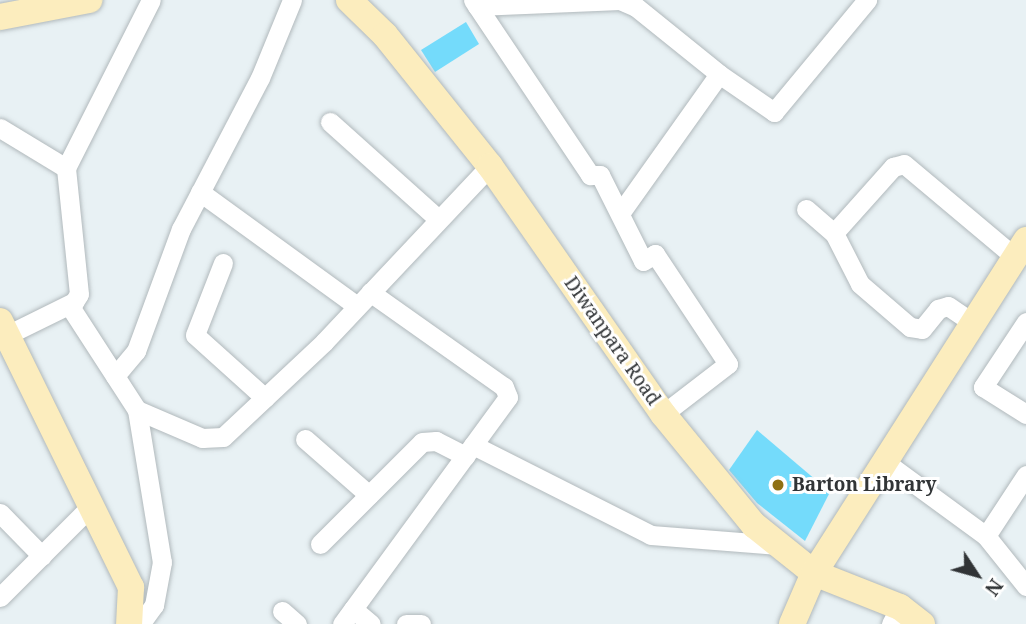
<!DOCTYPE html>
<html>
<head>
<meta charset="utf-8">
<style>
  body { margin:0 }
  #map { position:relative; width:1026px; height:624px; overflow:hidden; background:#e8f1f4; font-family:"Noto Serif",serif }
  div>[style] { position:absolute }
  .building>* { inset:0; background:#74dbfb }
  .roads { filter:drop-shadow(0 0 2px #b1b9bc) drop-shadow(0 0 2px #b1b9bc) }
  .street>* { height:19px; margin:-9.5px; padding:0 9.5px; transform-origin:9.5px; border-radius:9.5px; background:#fff }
  .secondary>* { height:26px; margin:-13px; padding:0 13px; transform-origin:13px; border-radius:13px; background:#fcedbe }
  .dots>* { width:19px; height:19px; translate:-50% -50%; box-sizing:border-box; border:4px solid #fff; border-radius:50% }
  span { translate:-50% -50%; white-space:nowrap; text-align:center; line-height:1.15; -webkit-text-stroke:6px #fff; paint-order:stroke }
  .street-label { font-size:19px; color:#313436 }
  .poi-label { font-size:19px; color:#313436; font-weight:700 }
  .left { translate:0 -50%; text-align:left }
  .north { position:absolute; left:942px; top:540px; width:70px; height:70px; -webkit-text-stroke:5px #fff; paint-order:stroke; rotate:126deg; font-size:19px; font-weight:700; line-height:28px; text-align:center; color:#313436 }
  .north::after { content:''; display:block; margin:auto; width:24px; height:32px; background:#313436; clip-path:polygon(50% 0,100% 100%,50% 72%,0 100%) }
</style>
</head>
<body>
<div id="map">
  <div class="building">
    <div style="clip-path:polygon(466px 22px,479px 44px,435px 72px,421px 50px)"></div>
    <div style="clip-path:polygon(757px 430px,830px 492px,805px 541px,757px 503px,729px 470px)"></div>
  </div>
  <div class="roads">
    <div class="street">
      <div style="left:473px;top:0;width:211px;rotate:56.2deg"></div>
      <div style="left:590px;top:175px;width:10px"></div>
      <div style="left:600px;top:175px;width:96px;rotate:63.4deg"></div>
      <div style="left:643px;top:261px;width:14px;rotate:-30deg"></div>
      <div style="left:655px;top:254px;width:132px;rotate:56.4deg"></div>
      <div style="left:728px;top:364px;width:82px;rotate:142.4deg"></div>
      <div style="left:477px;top:6px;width:143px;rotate:-2.4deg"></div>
      <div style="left:620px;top:0;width:17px;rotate:24deg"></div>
      <div style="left:636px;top:7px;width:107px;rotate:38.9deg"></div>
      <div style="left:330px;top:122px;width:145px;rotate:41.9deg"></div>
      <div style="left:0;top:128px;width:77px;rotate:31.2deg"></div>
      <div style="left:200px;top:192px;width:194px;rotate:36deg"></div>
      <div style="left:806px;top:209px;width:37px;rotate:41deg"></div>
      <div style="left:834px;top:233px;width:57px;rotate:63deg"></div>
      <div style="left:860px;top:284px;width:66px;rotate:40.7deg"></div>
      <div style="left:910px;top:327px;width:12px;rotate:9deg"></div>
      <div style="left:922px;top:329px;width:26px;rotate:-51deg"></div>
      <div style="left:938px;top:309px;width:10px;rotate:-17deg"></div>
      <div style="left:948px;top:306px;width:30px;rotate:34deg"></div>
      <div style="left:621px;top:212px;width:169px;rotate:-54.6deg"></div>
      <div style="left:719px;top:74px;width:67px;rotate:34.6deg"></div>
      <div style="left:774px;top:112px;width:146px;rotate:-50.3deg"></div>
      <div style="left:834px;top:233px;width:89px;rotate:-48.2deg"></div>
      <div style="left:893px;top:167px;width:11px;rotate:-15deg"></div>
      <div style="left:904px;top:164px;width:145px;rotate:40deg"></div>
      <div style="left:223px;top:263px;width:77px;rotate:111.3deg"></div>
      <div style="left:195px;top:335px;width:94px;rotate:42deg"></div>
      <div style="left:69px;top:305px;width:125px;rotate:57.1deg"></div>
      <div style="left:137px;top:410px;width:154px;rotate:80.7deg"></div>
      <div style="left:162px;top:562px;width:44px;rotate:100.5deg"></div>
      <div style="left:154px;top:605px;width:24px;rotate:126deg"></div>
      <div style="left:1026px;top:322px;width:78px;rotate:123.5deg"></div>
      <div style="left:983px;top:387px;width:51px;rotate:32.1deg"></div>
      <div style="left:7px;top:335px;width:75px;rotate:-26.2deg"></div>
      <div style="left:74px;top:302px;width:9px;rotate:-58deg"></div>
      <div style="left:79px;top:294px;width:127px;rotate:-95.9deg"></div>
      <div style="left:66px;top:168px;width:188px;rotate:-63.2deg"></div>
      <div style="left:115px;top:376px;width:33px;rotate:-50deg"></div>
      <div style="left:136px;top:351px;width:130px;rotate:-69.8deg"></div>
      <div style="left:181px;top:229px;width:170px;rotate:-62.4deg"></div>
      <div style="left:260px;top:78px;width:84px;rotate:-67.7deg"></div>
      <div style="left:137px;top:410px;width:71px;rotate:23.3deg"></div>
      <div style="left:202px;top:438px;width:21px;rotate:-3deg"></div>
      <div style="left:223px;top:437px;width:139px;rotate:-43.2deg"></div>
      <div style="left:324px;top:342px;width:242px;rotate:-46.7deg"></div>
      <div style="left:305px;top:439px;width:85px;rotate:41.2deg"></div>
      <div style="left:473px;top:445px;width:199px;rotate:26.8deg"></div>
      <div style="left:651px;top:535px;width:128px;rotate:4.5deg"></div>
      <div style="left:885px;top:462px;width:125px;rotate:36.2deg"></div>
      <div style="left:1026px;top:475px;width:73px;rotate:123.3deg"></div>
      <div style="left:986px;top:536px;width:64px;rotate:51.3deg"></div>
      <div style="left:0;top:513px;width:60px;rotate:45.7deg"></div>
      <div style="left:320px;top:544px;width:144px;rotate:-45deg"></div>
      <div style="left:422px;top:442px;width:14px;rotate:-4deg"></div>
      <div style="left:436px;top:441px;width:33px;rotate:27deg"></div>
      <div style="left:0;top:597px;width:129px;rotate:-45deg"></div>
      <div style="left:353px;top:609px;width:23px;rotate:40deg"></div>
      <div style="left:282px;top:611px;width:20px;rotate:41deg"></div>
      <div style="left:342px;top:624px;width:281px;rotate:-53.8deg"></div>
      <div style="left:508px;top:397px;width:11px;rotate:-112deg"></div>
      <div style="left:504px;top:387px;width:164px;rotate:-144.7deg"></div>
      <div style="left:406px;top:624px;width:15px"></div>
      <div style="left:891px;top:624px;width:19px;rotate:-62deg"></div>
    </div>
    <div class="secondary">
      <div style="left:349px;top:0;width:50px;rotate:44.2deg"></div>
      <div style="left:385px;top:35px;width:168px;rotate:51.3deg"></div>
      <div style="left:490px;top:166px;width:302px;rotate:55.1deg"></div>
      <div style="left:663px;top:414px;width:144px;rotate:50.7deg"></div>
      <div style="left:754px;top:525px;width:77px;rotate:38.7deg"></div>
      <div style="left:814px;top:573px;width:92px;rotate:21.6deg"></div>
      <div style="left:900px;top:607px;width:28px;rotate:38deg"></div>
      <div style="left:0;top:17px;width:91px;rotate:-10.8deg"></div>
      <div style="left:0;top:321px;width:297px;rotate:63.8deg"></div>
      <div style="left:131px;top:587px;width:37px;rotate:93deg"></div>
      <div style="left:792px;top:624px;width:56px;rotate:-66.7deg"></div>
      <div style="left:814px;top:573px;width:395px;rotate:-57.5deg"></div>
    </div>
  </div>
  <div class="dots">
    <div style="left:778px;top:485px;background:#8e7014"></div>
  </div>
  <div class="street-label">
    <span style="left:612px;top:341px;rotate:55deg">Diwanpara Road</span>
  </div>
  <div class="poi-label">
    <span class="left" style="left:792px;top:485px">Barton Library</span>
  </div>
  <div class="north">N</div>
</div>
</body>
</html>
